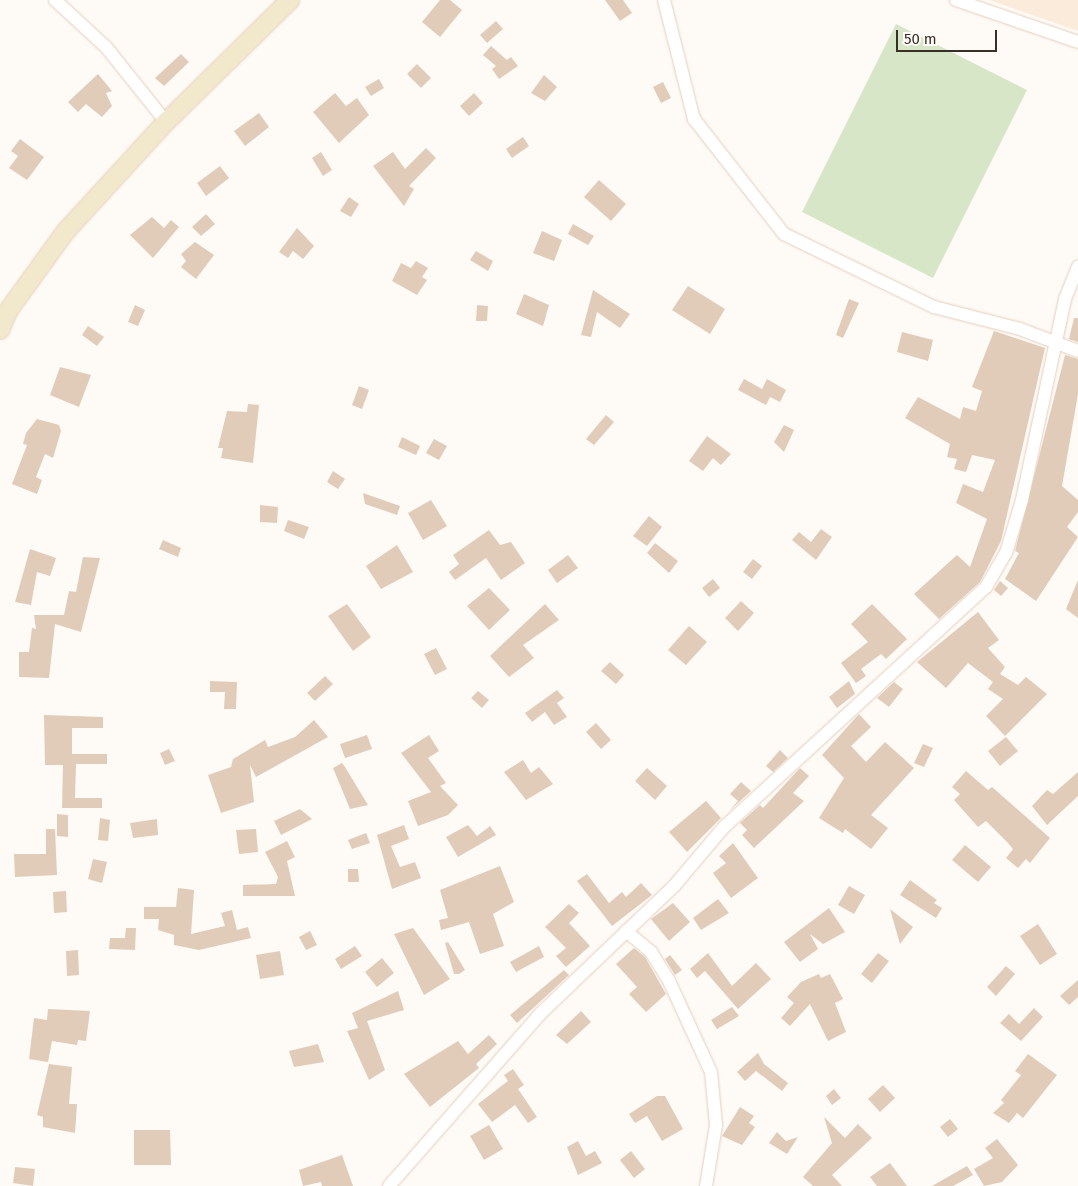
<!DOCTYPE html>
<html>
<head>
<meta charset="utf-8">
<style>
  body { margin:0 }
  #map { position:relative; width:1078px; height:1186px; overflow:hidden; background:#fefaf6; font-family:"Fira Sans",sans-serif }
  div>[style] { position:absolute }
  .built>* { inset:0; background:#fbebdb }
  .green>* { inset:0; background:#d7e6c7 }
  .building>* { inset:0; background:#e1ccb9 }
  .roads { filter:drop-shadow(0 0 1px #e4cfbb) drop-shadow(0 0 1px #e4cfbb) }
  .street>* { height:12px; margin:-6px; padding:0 6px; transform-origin:6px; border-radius:6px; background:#fff }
  .secondary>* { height:18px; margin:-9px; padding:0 9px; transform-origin:9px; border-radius:9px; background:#f2e8cc }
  span { translate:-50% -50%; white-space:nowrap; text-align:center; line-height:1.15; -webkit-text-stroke:4px #fefaf6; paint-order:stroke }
  .scale { position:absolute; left:896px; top:30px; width:101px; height:22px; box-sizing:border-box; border:2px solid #383028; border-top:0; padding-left:6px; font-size:15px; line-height:18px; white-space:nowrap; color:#383028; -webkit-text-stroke:4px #fefaf6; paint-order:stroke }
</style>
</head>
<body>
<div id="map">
  <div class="built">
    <div style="clip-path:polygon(989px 0,1078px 0,1078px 31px)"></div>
  </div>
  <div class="green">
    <div style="clip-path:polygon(896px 24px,1027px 90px,933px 278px,802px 212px)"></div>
  </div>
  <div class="building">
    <div style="clip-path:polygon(440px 0,450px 0,462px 10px,440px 37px,422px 22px)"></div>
    <div style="clip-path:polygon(605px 0,623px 0,632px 13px,620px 21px)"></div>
    <div style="clip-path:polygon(496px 21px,503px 29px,487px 43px,480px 35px)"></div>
    <div style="clip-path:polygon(491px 46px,507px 60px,511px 57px,518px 66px,499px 79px,492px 69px,496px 66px,483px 55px)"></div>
    <div style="clip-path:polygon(181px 54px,189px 62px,164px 86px,155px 78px)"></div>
    <div style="clip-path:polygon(417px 64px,431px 78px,421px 88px,407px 74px)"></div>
    <div style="clip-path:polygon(98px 74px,112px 91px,106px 93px,112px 106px,102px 117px,86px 104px,78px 112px,68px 102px)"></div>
    <div style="clip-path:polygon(544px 75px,557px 87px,545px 101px,531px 93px)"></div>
    <div style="clip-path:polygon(379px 79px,384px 88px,371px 96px,365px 87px)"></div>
    <div style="clip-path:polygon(663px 82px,671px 98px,661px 103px,653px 87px)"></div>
    <div style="clip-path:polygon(335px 93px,346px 106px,357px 98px,369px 115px,339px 143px,313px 112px)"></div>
    <div style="clip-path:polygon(474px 93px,483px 103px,469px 116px,460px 106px)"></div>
    <div style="clip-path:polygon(259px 113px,269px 127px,245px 146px,234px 131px)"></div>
    <div style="clip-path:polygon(523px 137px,529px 146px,512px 158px,506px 149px)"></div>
    <div style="clip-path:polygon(20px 139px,44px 157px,27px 180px,9px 168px,18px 156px,11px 151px)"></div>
    <div style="clip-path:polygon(426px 148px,436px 158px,409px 186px,414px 189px,404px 206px,373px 166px,393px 152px,405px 169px)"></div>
    <div style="clip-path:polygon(321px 152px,332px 170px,323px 176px,312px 158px)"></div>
    <div style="clip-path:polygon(220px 166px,229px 178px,206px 196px,197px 183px)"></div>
    <div style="clip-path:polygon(599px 180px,626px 204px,611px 221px,584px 197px)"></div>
    <div style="clip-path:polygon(349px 197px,359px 204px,351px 217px,340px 211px)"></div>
    <div style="clip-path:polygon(206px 214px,215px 224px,201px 236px,192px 227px)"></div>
    <div style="clip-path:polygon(152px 217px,164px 228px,171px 220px,179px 227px,153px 258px,130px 235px)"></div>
    <div style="clip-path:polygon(573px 224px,594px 236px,588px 245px,568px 234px)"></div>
    <div style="clip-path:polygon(297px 228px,314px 246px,303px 259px,293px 251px,288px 258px,279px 252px)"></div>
    <div style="clip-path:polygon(542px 231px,562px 240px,554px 261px,533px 253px)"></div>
    <div style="clip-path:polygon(195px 242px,214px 255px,196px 279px,181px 267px,186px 261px,181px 254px)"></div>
    <div style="clip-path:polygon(476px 251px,493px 261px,488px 271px,470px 260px)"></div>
    <div style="clip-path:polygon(416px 261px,428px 268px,422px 277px,427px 280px,417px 295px,392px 281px,401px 263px,411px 268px)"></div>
    <div style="clip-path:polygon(688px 286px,725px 309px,710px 334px,672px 310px)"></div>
    <div style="clip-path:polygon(593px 290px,630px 314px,620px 328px,597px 312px,591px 337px,581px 335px)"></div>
    <div style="clip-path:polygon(524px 294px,549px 305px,543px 326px,516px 314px)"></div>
    <div style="clip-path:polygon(849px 299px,859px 303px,843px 338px,836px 335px)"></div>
    <div style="clip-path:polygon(135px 305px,145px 310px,138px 326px,128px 322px)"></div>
    <div style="clip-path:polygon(477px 305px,488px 306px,487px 321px,476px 321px)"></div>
    <div style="clip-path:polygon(1074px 318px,1078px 318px,1078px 342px,1069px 339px)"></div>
    <div style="clip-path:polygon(88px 326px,104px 337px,97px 346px,82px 335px)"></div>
    <div style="clip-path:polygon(994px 331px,1045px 348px,1001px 541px,980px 582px,939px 619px,914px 594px,957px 555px,970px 567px,987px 519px,956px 503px,963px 484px,983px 492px,995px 460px,972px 455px,966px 472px,954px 469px,957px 459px,947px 457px,950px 444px,905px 418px,918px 397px,960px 419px,963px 407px,976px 411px,982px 391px,972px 387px)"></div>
    <div style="clip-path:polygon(902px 332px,933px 340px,928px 361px,897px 352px)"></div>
    <div style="clip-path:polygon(1065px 355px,1078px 359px,1078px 394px,1062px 486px,1078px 500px,1078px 512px,1067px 527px,1078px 537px,1036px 601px,1005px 579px,1019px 553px,1015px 551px)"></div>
    <div style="clip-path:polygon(60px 367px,91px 375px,79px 407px,50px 395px)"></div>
    <div style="clip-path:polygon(744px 379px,762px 389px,767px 379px,786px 390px,780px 402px,770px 397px,766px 405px,738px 390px)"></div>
    <div style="clip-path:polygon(359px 386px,369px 390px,362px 409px,352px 405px)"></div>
    <div style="clip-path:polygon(248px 404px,259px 405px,253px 463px,221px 458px,223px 448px,218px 448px,227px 411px,247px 412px)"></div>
    <div style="clip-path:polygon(606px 415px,614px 422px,594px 445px,586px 439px)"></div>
    <div style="clip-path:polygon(37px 419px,59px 425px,61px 431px,53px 458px,45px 454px,36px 477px,42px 480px,37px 494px,12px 484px,27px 445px,23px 444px,26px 433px)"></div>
    <div style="clip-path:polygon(784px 425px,794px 430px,784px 452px,774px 442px)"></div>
    <div style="clip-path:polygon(707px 436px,731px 454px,721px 465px,713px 458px,703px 471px,689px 461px)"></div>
    <div style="clip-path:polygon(402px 437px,420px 446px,416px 455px,398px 447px)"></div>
    <div style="clip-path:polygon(434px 439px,447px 446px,439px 460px,426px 453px)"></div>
    <div style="clip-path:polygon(333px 471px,345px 479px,338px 489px,327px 482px)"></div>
    <div style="clip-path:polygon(363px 493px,400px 506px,397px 515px,365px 504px)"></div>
    <div style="clip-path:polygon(431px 500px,447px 526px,423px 540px,408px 513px)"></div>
    <div style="clip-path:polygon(260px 505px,278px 507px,277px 523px,260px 522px)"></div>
    <div style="clip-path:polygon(649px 516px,662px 527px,647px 546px,633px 536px)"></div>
    <div style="clip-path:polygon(288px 520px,309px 527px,304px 539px,284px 531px)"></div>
    <div style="clip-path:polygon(821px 529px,832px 537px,816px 560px,792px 540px,799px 532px,811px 542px)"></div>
    <div style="clip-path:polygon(489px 530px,500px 545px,511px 542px,525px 563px,501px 580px,486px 558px,455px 580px,449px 572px,459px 564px,453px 555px)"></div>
    <div style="clip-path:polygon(163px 540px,181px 548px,178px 557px,159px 549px)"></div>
    <div style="clip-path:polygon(655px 543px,678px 561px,669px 573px,647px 553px)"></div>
    <div style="clip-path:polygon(397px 545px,413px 572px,381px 589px,366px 566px)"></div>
    <div style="clip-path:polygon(30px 549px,56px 558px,50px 576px,37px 572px,31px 605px,15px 602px)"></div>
    <div style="clip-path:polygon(568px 555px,578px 568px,557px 583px,548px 570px)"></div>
    <div style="clip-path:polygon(83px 557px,100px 558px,81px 632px,55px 624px,49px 678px,19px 677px,19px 652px,29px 652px,32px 628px,36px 629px,34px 615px,64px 615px,69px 591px,76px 592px)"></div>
    <div style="clip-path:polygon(753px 559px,762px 566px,752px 579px,743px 572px)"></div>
    <div style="clip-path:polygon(713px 579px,720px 588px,709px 597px,702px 588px)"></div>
    <div style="clip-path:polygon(1078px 580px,1078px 618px,1066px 609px)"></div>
    <div style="clip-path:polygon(1000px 581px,1008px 588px,1001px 596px,994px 590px)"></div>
    <div style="clip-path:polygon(489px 588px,510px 610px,489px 630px,467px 606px)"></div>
    <div style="clip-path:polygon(741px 601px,754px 613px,738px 631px,725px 618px)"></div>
    <div style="clip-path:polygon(347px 604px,371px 637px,353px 651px,328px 616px)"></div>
    <div style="clip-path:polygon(545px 604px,559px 620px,523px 645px,534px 658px,509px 677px,490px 656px)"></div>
    <div style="clip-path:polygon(872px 604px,907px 639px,886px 659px,881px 654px,861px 669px,866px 676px,856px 683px,841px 663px,868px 642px,851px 624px)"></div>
    <div style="clip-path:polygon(978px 612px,999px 640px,988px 648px,1005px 667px,1000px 674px,1018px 685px,1026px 677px,1047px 694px,1005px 736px,986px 716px,1003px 699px,988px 689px,993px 682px,968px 663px,946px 688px,917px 662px)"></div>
    <div style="clip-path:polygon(689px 626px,707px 642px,686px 665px,668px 650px)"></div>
    <div style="clip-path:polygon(436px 648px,447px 669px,435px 675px,424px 654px)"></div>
    <div style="clip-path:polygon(610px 662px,624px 675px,616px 684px,601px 671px)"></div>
    <div style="clip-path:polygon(325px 676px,333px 684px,315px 701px,307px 693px)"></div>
    <div style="clip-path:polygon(210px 681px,237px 682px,236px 709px,224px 709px,225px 692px,210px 692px)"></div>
    <div style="clip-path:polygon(849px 681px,855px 694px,837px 708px,829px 697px)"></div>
    <div style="clip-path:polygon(894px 682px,903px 689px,889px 707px,877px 698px)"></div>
    <div style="clip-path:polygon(557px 690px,564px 698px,557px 703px,567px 717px,554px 725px,545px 712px,532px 722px,525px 713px)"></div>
    <div style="clip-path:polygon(478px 691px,489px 700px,482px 708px,471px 698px)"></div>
    <div style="clip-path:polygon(859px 714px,871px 727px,851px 746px,866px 762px,885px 742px,914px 768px,871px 815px,888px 828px,871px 849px,845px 829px,843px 833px,819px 818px,844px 778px,822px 755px)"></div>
    <div style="clip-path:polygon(44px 715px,103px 717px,103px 728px,72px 728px,72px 754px,107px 754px,107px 764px,76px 764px,75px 798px,102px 798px,102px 808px,62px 808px,63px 765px,45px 765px)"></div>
    <div style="clip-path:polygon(314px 720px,328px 737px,256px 777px,250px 765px,254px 802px,221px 813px,208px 775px,231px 767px,233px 759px,265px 740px,268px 747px,295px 737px)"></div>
    <div style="clip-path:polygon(596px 723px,611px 740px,601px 749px,586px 732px)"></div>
    <div style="clip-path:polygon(367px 735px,372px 749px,345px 758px,340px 744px)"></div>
    <div style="clip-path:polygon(429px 735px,439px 751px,428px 758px,446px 783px,440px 786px,458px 805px,448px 815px,418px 826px,408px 801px,431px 792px,401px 753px)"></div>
    <div style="clip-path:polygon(1006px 737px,1018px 751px,1000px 766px,988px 751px)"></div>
    <div style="clip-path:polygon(923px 744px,933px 748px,924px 767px,914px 763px)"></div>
    <div style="clip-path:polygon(169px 749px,175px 761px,165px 765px,160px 753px)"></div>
    <div style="clip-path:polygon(780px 750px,788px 758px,773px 772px,766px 766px)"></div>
    <div style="clip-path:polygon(523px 760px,531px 773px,539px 767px,553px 784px,526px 800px,504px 772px)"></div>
    <div style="clip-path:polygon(342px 763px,345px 767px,368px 805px,350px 809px,333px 768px)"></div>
    <div style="clip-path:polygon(647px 768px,667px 786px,655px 800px,635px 781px)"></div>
    <div style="clip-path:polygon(800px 768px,809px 776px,793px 793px,804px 801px,754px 848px,742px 835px,747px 830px,740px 823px,760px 805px,763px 808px)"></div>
    <div style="clip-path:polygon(966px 771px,988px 790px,992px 787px,1050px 838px,1030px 863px,1026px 859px,1018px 868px,1006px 858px,1013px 849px,1007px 842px,986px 821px,978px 827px,954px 800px,960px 794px,952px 787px)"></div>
    <div style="clip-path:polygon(1078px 772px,1078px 796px,1047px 825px,1032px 806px,1047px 790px,1053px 794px)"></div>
    <div style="clip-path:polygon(741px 782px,751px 791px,729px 811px,738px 801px,730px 794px)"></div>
    <div style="clip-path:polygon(706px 801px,721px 818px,687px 852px,669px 832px)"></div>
    <div style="clip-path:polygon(300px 809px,312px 819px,281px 835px,274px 821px)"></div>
    <div style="clip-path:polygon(57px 814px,68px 815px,68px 837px,57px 836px)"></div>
    <div style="clip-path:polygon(100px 818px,110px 820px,108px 841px,98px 840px)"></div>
    <div style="clip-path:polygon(157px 819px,158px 835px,133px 838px,130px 823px)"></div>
    <div style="clip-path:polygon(404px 825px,409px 839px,391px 846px,400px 867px,415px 862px,421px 878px,392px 889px,377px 835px)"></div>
    <div style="clip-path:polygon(468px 825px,477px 836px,490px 826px,496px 835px,458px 857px,446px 837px)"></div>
    <div style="clip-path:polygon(46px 829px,55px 829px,57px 875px,15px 877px,14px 854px,46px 854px)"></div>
    <div style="clip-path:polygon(256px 829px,258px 852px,239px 854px,236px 830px)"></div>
    <div style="clip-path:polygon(366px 833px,370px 843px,352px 849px,348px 840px)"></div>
    <div style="clip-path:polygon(287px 841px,295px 857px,287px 861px,295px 896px,243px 896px,243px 885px,276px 884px,278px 877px,265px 852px)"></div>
    <div style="clip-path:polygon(733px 843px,758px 878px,731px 898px,713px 873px,726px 863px,719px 856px)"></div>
    <div style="clip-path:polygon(965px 845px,991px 867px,978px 882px,952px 860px)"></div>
    <div style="clip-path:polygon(93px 859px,107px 862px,102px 883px,88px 879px)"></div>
    <div style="clip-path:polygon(500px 866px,514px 902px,493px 914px,504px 946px,480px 954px,469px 922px,441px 930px,439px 920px,448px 918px,440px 890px)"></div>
    <div style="clip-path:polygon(348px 869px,358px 869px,359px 882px,348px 882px)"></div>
    <div style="clip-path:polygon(587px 874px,609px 903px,622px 892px,626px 897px,641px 883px,652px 895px,612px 926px,577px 881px)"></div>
    <div style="clip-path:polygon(910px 880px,937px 900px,934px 903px,942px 908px,936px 918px,900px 895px)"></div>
    <div style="clip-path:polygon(849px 886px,865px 895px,854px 914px,838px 905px)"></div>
    <div style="clip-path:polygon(178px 888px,194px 890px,191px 934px,225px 926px,221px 913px,232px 910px,237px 930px,248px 927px,251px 938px,199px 950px,174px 945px,174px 935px,158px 930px,159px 919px,144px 919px,144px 907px,176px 907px)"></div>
    <div style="clip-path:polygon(66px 891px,67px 912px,54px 913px,53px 892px)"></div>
    <div style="clip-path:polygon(718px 899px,729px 913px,701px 930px,693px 918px)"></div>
    <div style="clip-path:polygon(673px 903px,690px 922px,669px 941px,651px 919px)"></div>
    <div style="clip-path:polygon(569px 904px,579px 913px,569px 923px,590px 946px,566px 967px,556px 956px,566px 948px,545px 927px)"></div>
    <div style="clip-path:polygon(829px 908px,845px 932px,823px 944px,810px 934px,818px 949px,800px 962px,784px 942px)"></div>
    <div style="clip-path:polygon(890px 909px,913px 927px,900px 944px)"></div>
    <div style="clip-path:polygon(1038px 924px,1057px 954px,1040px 965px,1020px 936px)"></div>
    <div style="clip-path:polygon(126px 928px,136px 928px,135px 950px,109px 949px,110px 938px,125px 938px)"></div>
    <div style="clip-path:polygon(413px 928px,450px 979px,424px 995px,394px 934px)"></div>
    <div style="clip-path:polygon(310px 931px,317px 945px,306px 950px,299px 937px)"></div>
    <div style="clip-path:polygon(448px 942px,465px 970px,459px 974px,454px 974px,445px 943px)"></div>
    <div style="clip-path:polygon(355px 946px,362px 956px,341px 969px,335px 959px)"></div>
    <div style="clip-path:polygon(539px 946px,544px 957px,516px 972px,510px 962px)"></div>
    <div style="clip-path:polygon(634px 948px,645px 957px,666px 994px,646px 1012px,629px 994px,637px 987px,616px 964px)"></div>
    <div style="clip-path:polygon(78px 950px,79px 975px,67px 976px,66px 951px)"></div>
    <div style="clip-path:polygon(280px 951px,284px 975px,260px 979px,256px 955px)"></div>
    <div style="clip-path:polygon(708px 953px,732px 986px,756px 963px,771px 979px,738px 1009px,705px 971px,697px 978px,690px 969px)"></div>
    <div style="clip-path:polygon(878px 953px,889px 961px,872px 983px,861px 974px)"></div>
    <div style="clip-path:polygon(670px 955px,682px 970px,675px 975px,665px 959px)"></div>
    <div style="clip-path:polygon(382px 958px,394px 973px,377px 987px,365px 972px)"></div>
    <div style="clip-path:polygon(1006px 966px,1015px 974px,996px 996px,987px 987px)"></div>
    <div style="clip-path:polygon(564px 970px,569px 975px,517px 1023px,510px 1015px)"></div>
    <div style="clip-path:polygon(819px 974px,821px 978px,830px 974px,843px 999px,835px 1003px,846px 1032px,828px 1041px,810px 1004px,790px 1026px,781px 1018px,794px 1003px,787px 997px,801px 982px)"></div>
    <div style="clip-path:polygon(1078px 980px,1078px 997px,1069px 1005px,1060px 996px)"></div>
    <div style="clip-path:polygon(398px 991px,404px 1010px,367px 1021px,385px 1070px,369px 1080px,347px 1031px,358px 1028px,352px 1013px)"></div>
    <div style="clip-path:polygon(732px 1007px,739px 1016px,717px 1029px,711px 1020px)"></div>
    <div style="clip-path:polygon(1034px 1008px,1043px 1017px,1021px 1041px,1000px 1023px,1009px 1014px,1019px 1024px)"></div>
    <div style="clip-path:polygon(48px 1009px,90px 1011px,86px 1041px,78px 1040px,77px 1045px,52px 1041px,48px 1062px,29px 1059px,34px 1018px,47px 1020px)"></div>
    <div style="clip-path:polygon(581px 1011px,591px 1022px,567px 1044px,556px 1035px)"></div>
    <div style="clip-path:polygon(489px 1035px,497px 1044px,476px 1064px,479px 1068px,430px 1107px,404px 1074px,458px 1041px,468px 1054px)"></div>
    <div style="clip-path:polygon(318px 1044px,324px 1062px,294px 1067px,289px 1051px)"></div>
    <div style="clip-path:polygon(758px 1053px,764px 1064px,788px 1083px,782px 1091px,756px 1071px,745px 1081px,737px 1072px)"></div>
    <div style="clip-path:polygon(1028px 1054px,1057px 1075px,1023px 1118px,1017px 1113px,1009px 1123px,993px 1113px,1004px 1103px,1001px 1100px,1021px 1075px,1015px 1071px)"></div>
    <div style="clip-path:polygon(49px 1064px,72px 1067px,69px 1104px,77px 1104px,75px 1133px,43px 1127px,43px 1117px,37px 1115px)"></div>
    <div style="clip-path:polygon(513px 1069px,524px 1085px,518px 1089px,537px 1117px,528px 1123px,515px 1105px,492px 1122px,478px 1104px,508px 1081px,504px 1075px)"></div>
    <div style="clip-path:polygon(883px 1085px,895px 1098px,880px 1112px,868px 1099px)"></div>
    <div style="clip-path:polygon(834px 1089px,841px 1098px,832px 1105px,826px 1096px)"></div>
    <div style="clip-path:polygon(657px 1096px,665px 1096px,683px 1129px,662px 1141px,647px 1116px,635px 1123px,629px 1114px)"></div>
    <div style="clip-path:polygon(740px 1107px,754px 1116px,749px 1123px,755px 1127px,742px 1145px,722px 1136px)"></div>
    <div style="clip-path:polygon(824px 1117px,845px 1138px,858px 1124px,872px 1138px,832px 1175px,842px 1186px,813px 1186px,803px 1177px,832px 1143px)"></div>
    <div style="clip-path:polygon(950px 1119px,958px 1129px,948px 1137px,940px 1127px)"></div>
    <div style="clip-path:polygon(489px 1125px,503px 1149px,484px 1160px,470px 1136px)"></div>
    <div style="clip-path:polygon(134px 1130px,170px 1130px,171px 1165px,134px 1165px)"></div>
    <div style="clip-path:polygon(777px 1132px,786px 1141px,798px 1137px,787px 1154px,769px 1143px)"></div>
    <div style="clip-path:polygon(997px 1139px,1018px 1165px,1002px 1182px,984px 1186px,974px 1169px,993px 1158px,985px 1148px)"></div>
    <div style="clip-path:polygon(578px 1141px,586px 1156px,595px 1151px,602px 1163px,578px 1175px,567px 1147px)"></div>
    <div style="clip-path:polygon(631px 1151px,645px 1169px,634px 1178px,620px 1160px)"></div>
    <div style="clip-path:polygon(342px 1155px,353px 1186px,322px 1186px,321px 1182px,303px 1186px,299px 1170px)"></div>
    <div style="clip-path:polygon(890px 1163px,907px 1186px,877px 1186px,870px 1177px)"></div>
    <div style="clip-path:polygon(967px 1166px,973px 1175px,953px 1186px,932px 1186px)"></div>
    <div style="clip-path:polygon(15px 1167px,35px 1169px,33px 1186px,13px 1183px)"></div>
  </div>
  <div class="roads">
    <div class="street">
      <div style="left:55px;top:0;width:69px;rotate:42.7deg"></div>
      <div style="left:106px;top:47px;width:96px;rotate:51.3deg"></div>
      <div style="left:664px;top:0;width:123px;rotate:75.9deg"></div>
      <div style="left:694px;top:119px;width:146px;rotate:52deg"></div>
      <div style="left:784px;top:234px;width:167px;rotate:26deg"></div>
      <div style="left:934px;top:307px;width:89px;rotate:14.3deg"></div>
      <div style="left:1020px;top:329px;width:62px;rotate:20.8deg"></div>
      <div style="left:956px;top:0;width:129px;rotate:19deg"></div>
      <div style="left:626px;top:931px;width:33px;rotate:40deg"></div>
      <div style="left:651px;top:952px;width:36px;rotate:58deg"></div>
      <div style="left:670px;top:983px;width:98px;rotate:65.3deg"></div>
      <div style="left:711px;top:1072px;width:53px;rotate:84.6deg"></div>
      <div style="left:716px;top:1125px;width:62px;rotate:99.3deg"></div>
      <div style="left:389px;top:1186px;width:229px;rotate:-48.7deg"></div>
      <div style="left:540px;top:1014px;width:185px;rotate:-43.7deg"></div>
      <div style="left:674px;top:886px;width:77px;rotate:-49.7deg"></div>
      <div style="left:724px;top:827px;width:355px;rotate:-42.5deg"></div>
      <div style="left:986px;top:587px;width:39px;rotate:-60deg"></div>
      <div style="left:1006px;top:553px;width:55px;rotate:-73.2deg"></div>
      <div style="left:1022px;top:500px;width:206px;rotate:-77.9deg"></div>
      <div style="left:1065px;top:299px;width:35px;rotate:-68deg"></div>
    </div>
    <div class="secondary">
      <div style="left:0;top:330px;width:21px;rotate:-67deg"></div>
      <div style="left:8px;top:311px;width:99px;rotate:-54.1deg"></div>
      <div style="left:66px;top:231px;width:148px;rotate:-47.5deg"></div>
      <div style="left:166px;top:122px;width:174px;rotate:-44.5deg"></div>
    </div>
  </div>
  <div class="scale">50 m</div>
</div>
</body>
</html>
